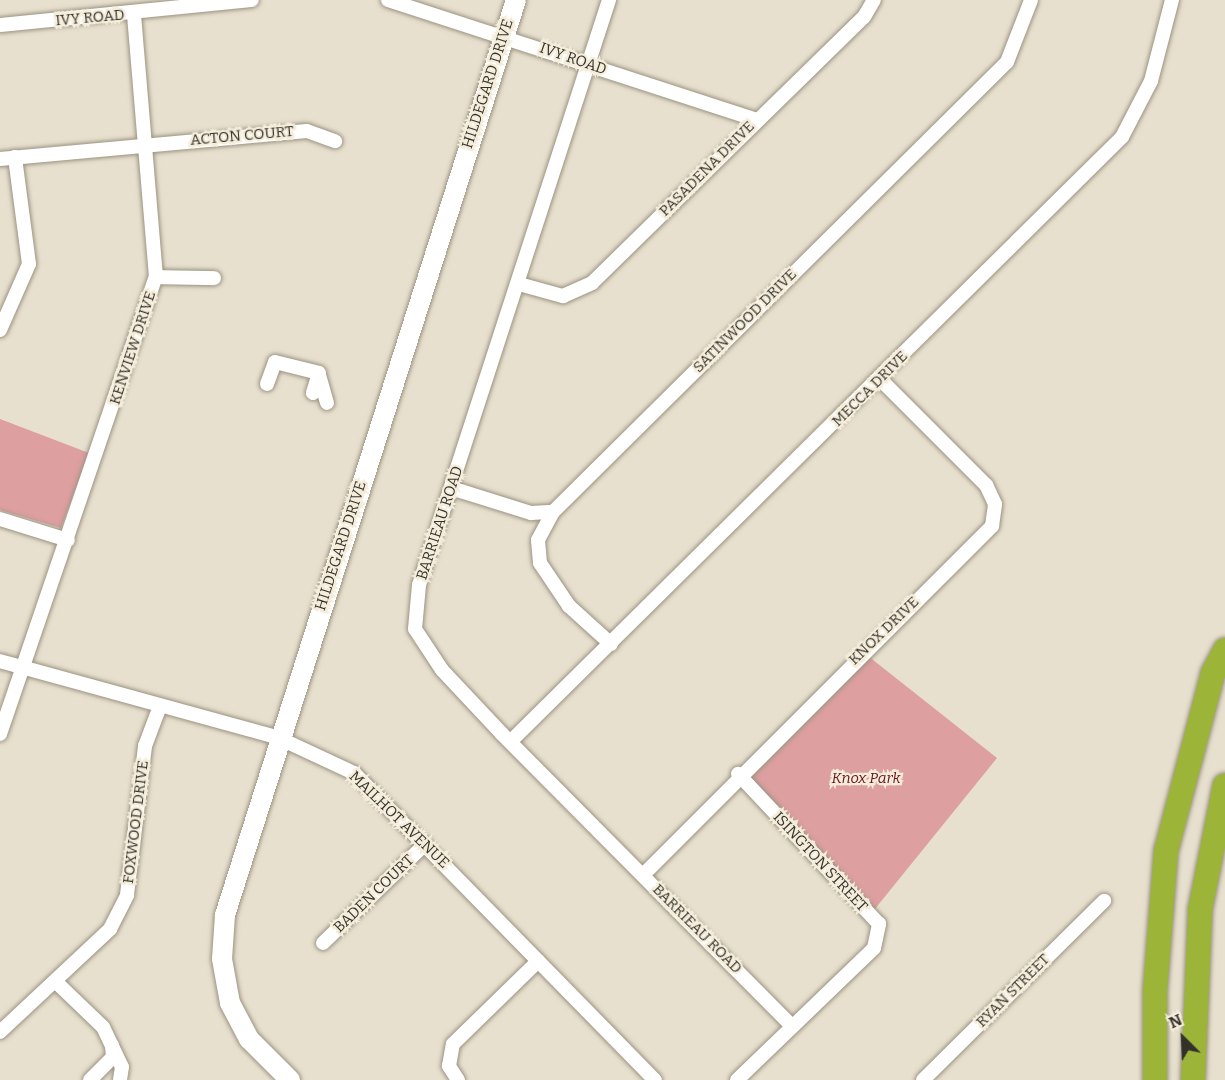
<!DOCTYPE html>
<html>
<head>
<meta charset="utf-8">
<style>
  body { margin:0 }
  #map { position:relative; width:1225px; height:1080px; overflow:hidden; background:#e8e0ce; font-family:Bitter,serif }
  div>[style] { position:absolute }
  .green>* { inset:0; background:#dd9f9f }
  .roads { filter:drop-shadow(0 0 2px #9b9382) drop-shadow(0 0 2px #9b9382) }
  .street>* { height:14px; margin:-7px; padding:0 7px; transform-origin:7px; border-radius:7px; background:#fff }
  .secondary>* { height:20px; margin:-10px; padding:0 10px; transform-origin:10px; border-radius:10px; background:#fff }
  .highway>* { height:24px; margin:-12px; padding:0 12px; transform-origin:12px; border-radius:12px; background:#9cb539 }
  span { translate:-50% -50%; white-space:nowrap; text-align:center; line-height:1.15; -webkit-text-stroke:4.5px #f5eddb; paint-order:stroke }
  .street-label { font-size:15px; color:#34312a }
  .park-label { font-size:15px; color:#6b131f; font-style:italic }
  .north { position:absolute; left:1153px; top:1008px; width:60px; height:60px; -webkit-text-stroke:4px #f5eddb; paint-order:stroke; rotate:336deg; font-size:16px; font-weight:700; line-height:24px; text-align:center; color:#34312a }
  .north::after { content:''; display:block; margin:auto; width:21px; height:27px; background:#34312a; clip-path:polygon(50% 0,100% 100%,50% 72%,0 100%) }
</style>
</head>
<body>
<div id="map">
  <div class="green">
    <div style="clip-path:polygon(0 419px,89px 453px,61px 528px,0 510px)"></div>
    <div style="clip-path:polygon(868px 656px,997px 758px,870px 915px,738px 774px)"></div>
  </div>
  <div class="roads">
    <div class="street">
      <div style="left:388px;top:0;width:388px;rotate:18deg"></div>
      <div style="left:609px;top:0;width:615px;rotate:107.99deg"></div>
      <div style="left:419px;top:585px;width:44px;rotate:95.2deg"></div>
      <div style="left:415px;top:629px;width:49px;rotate:56.6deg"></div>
      <div style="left:442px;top:670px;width:88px;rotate:46.8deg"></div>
      <div style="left:502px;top:734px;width:412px;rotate:45.2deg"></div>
      <div style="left:0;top:25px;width:253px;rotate:-5.7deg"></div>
      <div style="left:0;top:159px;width:308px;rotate:-5.2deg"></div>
      <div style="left:307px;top:131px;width:30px;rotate:20deg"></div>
      <div style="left:156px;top:277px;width:58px;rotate:1deg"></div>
      <div style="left:519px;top:284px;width:46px;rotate:15.3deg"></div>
      <div style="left:563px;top:296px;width:32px;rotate:-24deg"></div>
      <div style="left:592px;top:283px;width:380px;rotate:-44.4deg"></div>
      <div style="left:864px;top:17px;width:20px;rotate:-60deg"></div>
      <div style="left:0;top:330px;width:72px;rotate:-66.3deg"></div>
      <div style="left:29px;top:264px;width:108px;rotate:-97.5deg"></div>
      <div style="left:319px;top:375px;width:29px;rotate:74deg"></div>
      <div style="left:267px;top:384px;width:23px;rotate:-70deg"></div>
      <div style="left:275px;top:362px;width:45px;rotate:14deg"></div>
      <div style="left:319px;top:373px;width:21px;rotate:107deg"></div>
      <div style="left:451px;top:488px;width:84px;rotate:17.4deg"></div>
      <div style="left:531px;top:513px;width:22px;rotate:-3deg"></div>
      <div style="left:0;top:519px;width:71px;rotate:17.2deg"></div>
      <div style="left:611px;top:644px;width:57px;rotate:-137.9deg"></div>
      <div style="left:569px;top:606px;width:52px;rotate:-124deg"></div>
      <div style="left:540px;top:563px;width:23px;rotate:-95deg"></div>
      <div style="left:538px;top:540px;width:32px;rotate:-62deg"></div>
      <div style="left:553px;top:512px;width:639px;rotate:-44.75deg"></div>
      <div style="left:1007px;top:62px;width:66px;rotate:-68.8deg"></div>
      <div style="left:0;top:661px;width:289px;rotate:15.4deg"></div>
      <div style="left:279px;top:738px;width:83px;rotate:25deg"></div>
      <div style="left:354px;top:773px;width:430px;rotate:45.6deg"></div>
      <div style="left:0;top:734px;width:483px;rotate:-71.2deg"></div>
      <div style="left:156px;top:277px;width:264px;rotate:-94.8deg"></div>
      <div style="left:511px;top:741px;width:859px;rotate:-44.67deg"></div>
      <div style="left:1122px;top:137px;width:63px;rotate:-62.6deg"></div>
      <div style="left:1151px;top:81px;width:84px;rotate:-75.5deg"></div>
      <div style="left:643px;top:875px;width:494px;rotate:-45deg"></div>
      <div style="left:992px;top:526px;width:22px;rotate:-82deg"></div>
      <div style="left:995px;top:504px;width:21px;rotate:-115deg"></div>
      <div style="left:986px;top:485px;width:150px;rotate:-135deg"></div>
      <div style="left:323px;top:943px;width:142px;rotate:-44.1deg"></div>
      <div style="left:55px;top:981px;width:66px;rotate:43.8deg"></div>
      <div style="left:103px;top:1027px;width:44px;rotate:64.6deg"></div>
      <div style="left:122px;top:1067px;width:13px;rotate:99deg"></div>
      <div style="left:0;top:1032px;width:151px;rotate:-43.1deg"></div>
      <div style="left:110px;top:929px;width:38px;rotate:-63deg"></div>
      <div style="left:127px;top:895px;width:150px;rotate:-83.1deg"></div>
      <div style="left:145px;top:746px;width:43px;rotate:-69.4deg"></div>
      <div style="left:90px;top:1080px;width:33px;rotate:-45deg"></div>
      <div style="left:113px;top:1057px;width:12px;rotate:-95deg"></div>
      <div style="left:458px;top:1080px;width:17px;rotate:-123deg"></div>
      <div style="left:449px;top:1066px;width:22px;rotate:-80deg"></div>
      <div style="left:453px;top:1044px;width:119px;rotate:-44.3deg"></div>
      <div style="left:737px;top:1080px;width:190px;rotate:-43.9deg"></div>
      <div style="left:874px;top:948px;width:25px;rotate:-78deg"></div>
      <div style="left:879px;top:924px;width:206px;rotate:-133.2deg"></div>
      <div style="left:923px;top:1080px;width:255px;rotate:-44.7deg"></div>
    </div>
    <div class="secondary">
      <div style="left:290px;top:1080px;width:58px;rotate:-135deg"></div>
      <div style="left:249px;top:1039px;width:41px;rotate:-117.8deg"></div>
      <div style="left:230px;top:1003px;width:45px;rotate:-100.3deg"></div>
      <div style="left:222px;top:959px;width:44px;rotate:-86.1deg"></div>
      <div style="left:225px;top:915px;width:960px;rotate:-72.36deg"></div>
    </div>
    <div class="highway">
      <div style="left:1155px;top:1080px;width:89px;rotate:-90deg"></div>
      <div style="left:1155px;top:991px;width:140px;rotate:-85.5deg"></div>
      <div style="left:1166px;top:851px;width:184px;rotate:-75.2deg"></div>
      <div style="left:1213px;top:673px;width:26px;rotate:-62deg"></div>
      <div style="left:1193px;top:1080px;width:170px;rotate:-87.6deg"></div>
      <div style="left:1200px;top:910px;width:127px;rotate:-78.7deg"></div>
    </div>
  </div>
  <div class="street-label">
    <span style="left:90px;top:18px;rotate:-5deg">IVY ROAD</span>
    <span style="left:573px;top:59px;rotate:19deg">IVY ROAD</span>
    <span style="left:488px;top:84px;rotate:-72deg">HILDEGARD DRIVE</span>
    <span style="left:242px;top:136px;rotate:-5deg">ACTON COURT</span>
    <span style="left:707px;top:169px;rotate:-45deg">PASADENA DRIVE</span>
    <span style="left:745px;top:321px;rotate:-45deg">SATINWOOD DRIVE</span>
    <span style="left:133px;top:348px;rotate:-72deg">KENVIEW DRIVE</span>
    <span style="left:870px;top:389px;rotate:-45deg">MECCA DRIVE</span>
    <span style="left:440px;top:523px;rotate:-72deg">BARRIEAU ROAD</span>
    <span style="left:341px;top:546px;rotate:-72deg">HILDEGARD DRIVE</span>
    <span style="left:884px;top:631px;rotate:-44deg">KNOX DRIVE</span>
    <span style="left:399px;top:820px;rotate:44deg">MAILHOT AVENUE</span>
    <span style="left:136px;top:822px;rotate:-83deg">FOXWOOD DRIVE</span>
    <span style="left:820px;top:862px;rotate:47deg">ISINGTON STREET</span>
    <span style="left:374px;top:894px;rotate:-44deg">BADEN COURT</span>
    <span style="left:697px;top:929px;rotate:45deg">BARRIEAU ROAD</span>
    <span style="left:1013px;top:991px;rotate:-45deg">RYAN STREET</span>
  </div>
  <div class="park-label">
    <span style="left:866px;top:779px">Knox Park</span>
  </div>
  <div class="north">N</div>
</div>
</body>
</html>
